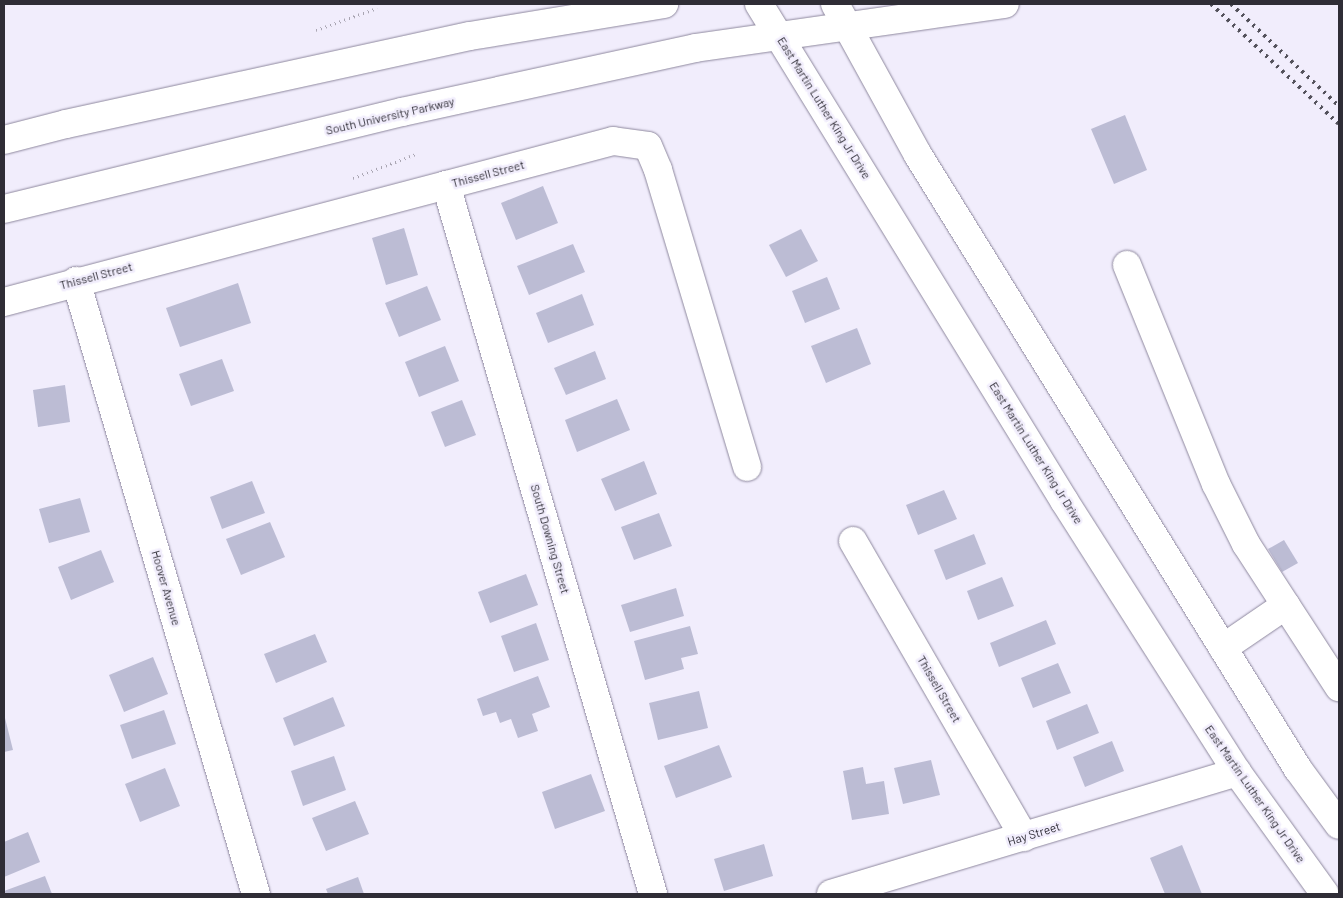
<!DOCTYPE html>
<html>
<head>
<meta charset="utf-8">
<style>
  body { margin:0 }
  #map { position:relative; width:1343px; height:898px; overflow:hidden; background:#f1edfc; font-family:Barlow,sans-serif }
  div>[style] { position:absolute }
  .building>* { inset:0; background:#bcbcd4 }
  .path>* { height:3px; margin-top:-1.5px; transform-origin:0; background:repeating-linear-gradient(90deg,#a9a5b2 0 1px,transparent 0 5px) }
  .roads { filter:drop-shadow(0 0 1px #8e889e) drop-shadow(0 0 1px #8e889e) }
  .minor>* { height:28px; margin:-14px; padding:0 14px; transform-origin:14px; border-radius:14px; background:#fff }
  .major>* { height:28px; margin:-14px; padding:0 14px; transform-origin:14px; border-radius:14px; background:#fff }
  .rail>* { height:4px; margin-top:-2px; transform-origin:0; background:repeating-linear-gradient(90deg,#53515b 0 2.5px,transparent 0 7.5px) }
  span { translate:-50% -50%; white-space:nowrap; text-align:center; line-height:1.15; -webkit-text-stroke:5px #f1edfc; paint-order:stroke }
  .street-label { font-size:12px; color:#2f2d36 }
  .frame { position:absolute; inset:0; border:5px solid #2f2d36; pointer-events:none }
</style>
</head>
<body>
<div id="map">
  <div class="building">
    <div style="clip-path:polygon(1125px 115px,1147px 170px,1114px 184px,1091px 129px)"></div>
    <div style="clip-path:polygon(543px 186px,558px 223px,516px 240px,501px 203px)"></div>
    <div style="clip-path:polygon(404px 228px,418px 275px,386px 285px,372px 238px)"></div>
    <div style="clip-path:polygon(801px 229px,818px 261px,786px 277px,769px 245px)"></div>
    <div style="clip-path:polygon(573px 244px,585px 272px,529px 295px,517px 266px)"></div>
    <div style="clip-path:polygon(827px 277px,840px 309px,805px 323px,792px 291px)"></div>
    <div style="clip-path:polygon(238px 283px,251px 323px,180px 347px,166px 308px)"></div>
    <div style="clip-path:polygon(427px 286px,441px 320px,399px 337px,385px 303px)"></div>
    <div style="clip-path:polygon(582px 294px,594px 325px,548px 343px,536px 313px)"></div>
    <div style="clip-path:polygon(857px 328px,871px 364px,826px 383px,811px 346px)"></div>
    <div style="clip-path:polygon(445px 346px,459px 381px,419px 397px,405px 362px)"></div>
    <div style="clip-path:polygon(595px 351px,606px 379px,566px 395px,554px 368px)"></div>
    <div style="clip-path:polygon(222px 359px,234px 391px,191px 406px,179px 374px)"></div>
    <div style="clip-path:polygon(65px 385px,70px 422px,38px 427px,33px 390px)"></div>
    <div style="clip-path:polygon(617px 399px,630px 430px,577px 452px,565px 420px)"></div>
    <div style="clip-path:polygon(462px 400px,476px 435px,445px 447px,431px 412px)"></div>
    <div style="clip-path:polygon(644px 461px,657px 494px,615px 511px,601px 479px)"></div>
    <div style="clip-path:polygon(252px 481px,265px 513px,222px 529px,210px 497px)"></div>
    <div style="clip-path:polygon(944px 490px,957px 519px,918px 535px,906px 505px)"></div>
    <div style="clip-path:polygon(80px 498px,90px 532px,49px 543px,39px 509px)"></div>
    <div style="clip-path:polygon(659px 513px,672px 546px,634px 560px,621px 527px)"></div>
    <div style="clip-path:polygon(270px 522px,285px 557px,241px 575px,226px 539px)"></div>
    <div style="clip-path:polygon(974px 534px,986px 564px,946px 580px,934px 550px)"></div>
    <div style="clip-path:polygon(1284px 540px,1298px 563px,1282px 572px,1268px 549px)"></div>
    <div style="clip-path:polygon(101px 550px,114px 582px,71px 600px,58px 567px)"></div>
    <div style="clip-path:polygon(526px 574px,538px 605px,490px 623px,478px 592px)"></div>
    <div style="clip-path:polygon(1002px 577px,1014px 606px,978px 620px,967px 591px)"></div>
    <div style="clip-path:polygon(676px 588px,684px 616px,630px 632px,621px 605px)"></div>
    <div style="clip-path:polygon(1046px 620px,1056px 644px,999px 667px,990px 643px)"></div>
    <div style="clip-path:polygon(536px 623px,549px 660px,514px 672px,501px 636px)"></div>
    <div style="clip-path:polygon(690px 626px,698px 654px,681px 658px,684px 669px,645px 680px,634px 641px)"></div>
    <div style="clip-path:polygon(315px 634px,327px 662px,276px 683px,264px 654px)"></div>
    <div style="clip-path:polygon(153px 657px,168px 694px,124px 712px,109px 675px)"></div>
    <div style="clip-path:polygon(1058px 663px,1071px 693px,1033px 708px,1021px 678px)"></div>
    <div style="clip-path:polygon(538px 676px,550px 707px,532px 714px,538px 731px,518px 738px,511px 719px,500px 723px,496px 712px,483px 716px,477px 699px)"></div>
    <div style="clip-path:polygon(699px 691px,708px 728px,658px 740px,649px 703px)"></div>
    <div style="clip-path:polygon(333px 697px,345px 726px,294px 746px,283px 718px)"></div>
    <div style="clip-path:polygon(1087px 704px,1099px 733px,1057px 750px,1046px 721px)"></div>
    <div style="clip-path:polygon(164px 710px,176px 744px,132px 759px,120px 725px)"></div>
    <div style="clip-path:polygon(4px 714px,13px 750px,4px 752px)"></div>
    <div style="clip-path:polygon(1112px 741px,1124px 771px,1085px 787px,1073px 757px)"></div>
    <div style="clip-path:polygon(719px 745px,732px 777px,676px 798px,664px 766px)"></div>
    <div style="clip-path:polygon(334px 756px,346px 790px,303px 806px,291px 771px)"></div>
    <div style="clip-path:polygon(931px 760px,940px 795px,903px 804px,894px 768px)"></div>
    <div style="clip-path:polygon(863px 767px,866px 784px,884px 781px,889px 814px,852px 820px,843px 771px)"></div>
    <div style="clip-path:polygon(165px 768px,180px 806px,140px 822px,125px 784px)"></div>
    <div style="clip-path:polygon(591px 774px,605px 811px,555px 829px,542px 792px)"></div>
    <div style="clip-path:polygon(355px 801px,369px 834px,326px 851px,312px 818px)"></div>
    <div style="clip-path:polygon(28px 832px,40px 862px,4px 877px,4px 842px)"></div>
    <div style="clip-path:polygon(764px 844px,773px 876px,724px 891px,714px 859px)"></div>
    <div style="clip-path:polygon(1182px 845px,1202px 894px,1165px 894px,1150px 858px)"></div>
    <div style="clip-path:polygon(45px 876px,52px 894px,4px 894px,4px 891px)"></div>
    <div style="clip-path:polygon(358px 877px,364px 894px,328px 894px,326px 889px)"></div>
  </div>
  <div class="path">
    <div style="left:316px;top:30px;width:65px;rotate:-19.8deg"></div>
    <div style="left:353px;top:178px;width:67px;rotate:-20.9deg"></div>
  </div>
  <div class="roads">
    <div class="minor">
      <div style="left:446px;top:185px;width:739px;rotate:73.72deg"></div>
      <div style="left:1127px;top:265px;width:236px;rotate:67.9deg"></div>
      <div style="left:1216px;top:484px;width:67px;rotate:63.4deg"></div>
      <div style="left:1246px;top:544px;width:171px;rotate:57deg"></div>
      <div style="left:76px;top:281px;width:639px;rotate:73.64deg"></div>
      <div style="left:4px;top:302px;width:630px;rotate:-14.81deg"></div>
      <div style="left:613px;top:141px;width:35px;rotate:8deg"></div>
      <div style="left:648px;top:146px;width:26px;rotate:67deg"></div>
      <div style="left:658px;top:170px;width:310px;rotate:73.3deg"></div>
      <div style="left:853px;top:541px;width:342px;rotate:60deg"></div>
      <div style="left:1223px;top:648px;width:76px;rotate:-34.3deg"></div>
      <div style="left:831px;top:894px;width:424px;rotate:-16.7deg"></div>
    </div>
    <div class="major">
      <div style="left:759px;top:4px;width:584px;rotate:58.43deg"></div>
      <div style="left:1065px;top:502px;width:320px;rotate:57.5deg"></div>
      <div style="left:1237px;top:772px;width:150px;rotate:54.2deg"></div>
      <div style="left:835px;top:4px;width:172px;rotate:61.2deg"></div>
      <div style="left:918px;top:155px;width:722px;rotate:58.25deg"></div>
      <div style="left:1298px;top:769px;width:69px;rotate:53.8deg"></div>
      <div style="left:4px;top:140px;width:64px;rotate:-14.5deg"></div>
      <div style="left:66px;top:124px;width:413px;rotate:-12.3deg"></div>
      <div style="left:470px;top:36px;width:197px;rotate:-9.4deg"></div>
      <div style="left:4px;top:209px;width:410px;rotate:-13.7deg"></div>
      <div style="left:402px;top:112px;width:300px;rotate:-12.3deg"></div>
      <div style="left:695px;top:48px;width:313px;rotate:-8.1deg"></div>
    </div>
  </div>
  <div class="rail">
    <div style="left:1211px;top:4px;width:175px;rotate:43.2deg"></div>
    <div style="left:1231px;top:4px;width:149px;rotate:43.4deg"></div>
  </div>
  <div class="street-label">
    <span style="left:824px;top:108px;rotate:58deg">East Martin Luther King Jr Drive</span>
    <span style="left:390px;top:116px;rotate:-13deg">South University Parkway</span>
    <span style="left:488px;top:174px;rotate:-15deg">Thissell Street</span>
    <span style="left:96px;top:276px;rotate:-15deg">Thissell Street</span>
    <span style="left:1036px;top:453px;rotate:58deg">East Martin Luther King Jr Drive</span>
    <span style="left:550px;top:539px;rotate:74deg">South Downing Street</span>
    <span style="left:166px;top:588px;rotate:74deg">Hoover Avenue</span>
    <span style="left:939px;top:689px;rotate:60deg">Thissell Street</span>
    <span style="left:1255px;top:794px;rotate:55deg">East Martin Luther King Jr Drive</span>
    <span style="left:1034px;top:834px;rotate:-17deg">Hay Street</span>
  </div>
  <div class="frame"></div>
</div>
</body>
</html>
